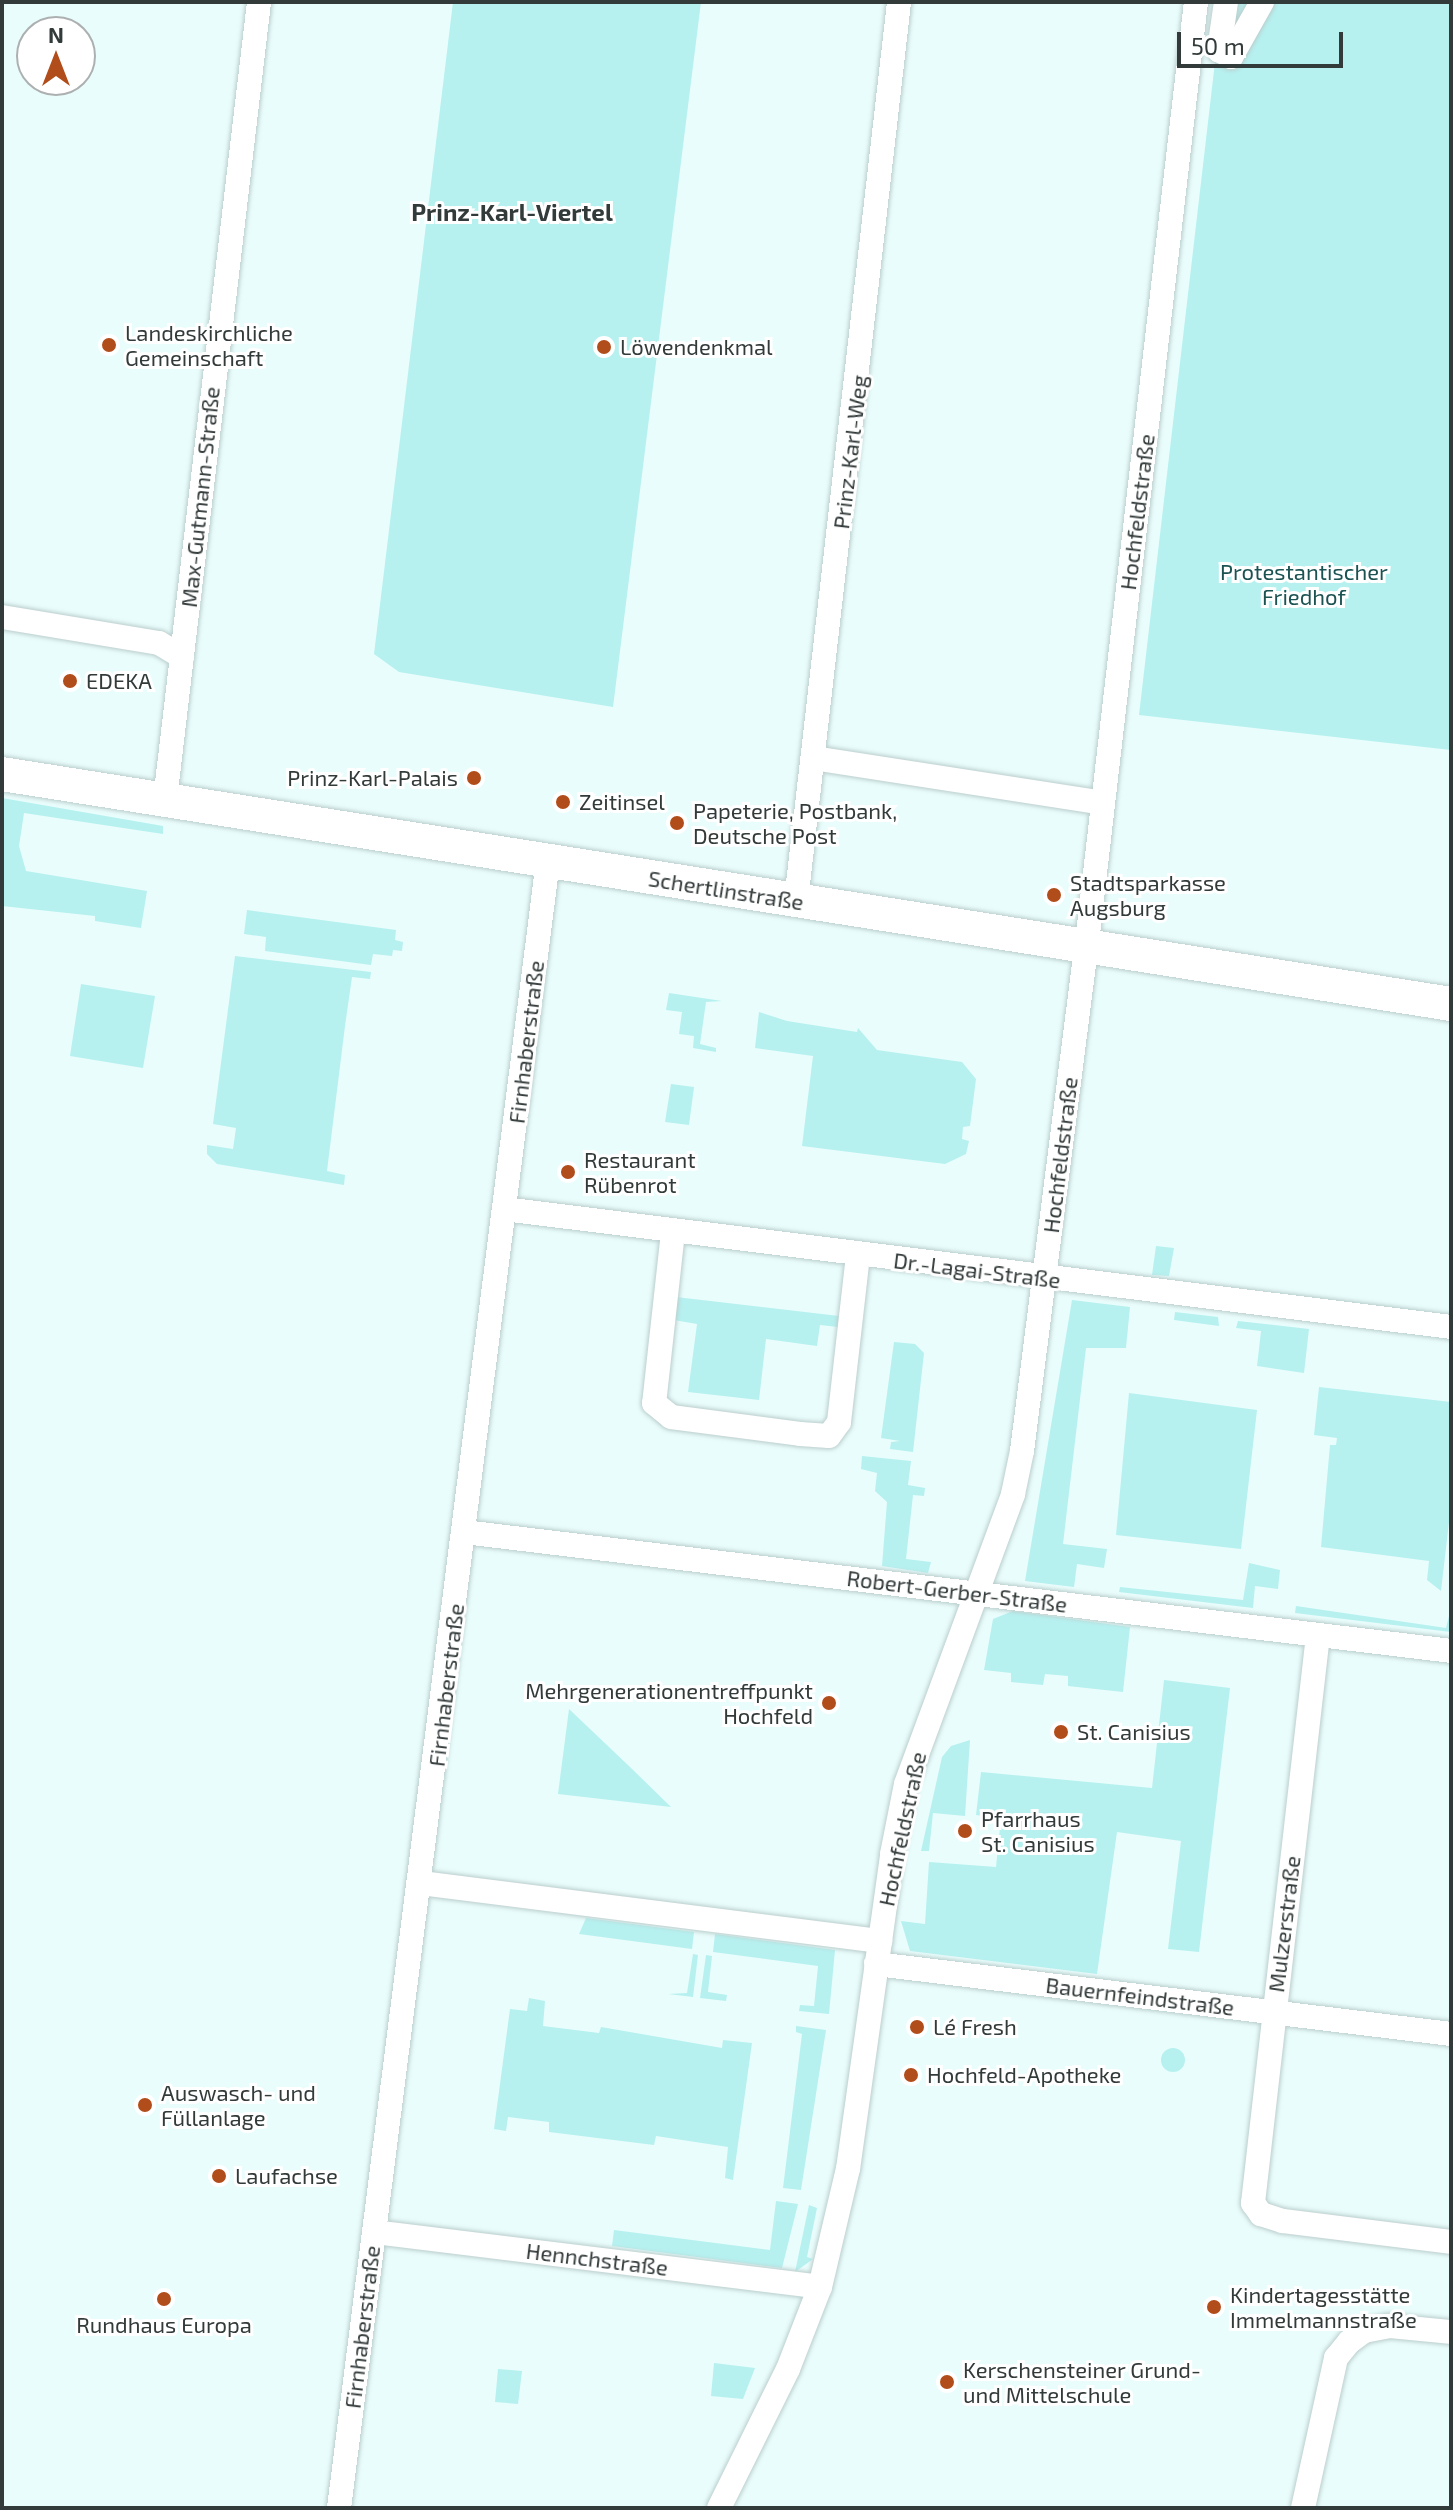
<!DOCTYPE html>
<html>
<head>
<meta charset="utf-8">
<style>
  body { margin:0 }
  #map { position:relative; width:1453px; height:2510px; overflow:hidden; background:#e9fdfc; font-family:"Exo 2",sans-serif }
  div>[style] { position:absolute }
  .green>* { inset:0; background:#b6f1f0 }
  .round { border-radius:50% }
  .roads { filter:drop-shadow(0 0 2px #bbcecd) drop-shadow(0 0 2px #bbcecd) }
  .street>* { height:24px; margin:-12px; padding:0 12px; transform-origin:12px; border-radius:12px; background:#fff }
  .secondary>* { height:34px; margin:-17px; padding:0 17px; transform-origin:17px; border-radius:17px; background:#fff }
  .dots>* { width:22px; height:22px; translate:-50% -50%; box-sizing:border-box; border:4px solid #fff; border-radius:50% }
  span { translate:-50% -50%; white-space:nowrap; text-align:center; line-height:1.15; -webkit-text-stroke:6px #fff; paint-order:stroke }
  .poi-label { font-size:22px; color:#333a3a }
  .left { translate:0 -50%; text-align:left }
  .right { translate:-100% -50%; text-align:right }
  .street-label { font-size:22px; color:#333a3a }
  .park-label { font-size:22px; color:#1b5252 }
  .neighbourhood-label { font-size:24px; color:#333a3a; font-weight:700 }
  .frame { position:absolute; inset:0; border:4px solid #333a3a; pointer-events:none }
  .north { position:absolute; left:16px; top:16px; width:80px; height:80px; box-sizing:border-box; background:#fff; border:2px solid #adb0b0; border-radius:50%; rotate:0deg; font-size:22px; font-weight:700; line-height:32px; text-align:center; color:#333a3a }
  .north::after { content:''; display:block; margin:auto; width:28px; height:36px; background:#b14d1a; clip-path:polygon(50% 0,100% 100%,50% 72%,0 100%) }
  .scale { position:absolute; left:1177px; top:32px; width:166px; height:36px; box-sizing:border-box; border:4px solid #333a3a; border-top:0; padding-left:10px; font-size:24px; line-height:28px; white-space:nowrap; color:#333a3a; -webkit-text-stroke:6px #fff; paint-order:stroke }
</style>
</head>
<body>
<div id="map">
  <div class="green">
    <div style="clip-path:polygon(453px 2px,701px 2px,613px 707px,399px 672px,374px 654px)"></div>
    <div style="clip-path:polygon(1222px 2px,1451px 2px,1451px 750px,1139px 715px)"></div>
    <div style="clip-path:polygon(2px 798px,163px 826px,163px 834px,24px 813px,19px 846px,26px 871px,147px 891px,141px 928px,95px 921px,95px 916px,2px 906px)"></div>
    <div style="clip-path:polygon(247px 910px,396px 930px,395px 940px,403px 942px,402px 951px,393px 950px,392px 956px,373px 954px,371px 965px,265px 951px,266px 937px,244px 934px)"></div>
    <div style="clip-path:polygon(235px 956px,371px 972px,370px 979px,352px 977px,345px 1026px,327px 1171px,345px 1175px,344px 1185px,217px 1164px,207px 1154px,207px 1145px,233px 1149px,236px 1128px,213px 1124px)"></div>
    <div style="clip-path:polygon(81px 984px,155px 996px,143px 1068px,70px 1056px)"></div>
    <div style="clip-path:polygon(669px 993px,722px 1001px,706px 1002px,700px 1044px,716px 1048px,716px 1052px,693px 1048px,694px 1036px,679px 1034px,682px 1012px,666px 1010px)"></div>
    <div style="clip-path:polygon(759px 1012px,787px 1021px,857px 1032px,858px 1028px,877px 1050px,962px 1062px,976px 1079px,970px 1126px,963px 1127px,962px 1139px,969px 1141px,966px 1154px,945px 1164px,802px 1146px,813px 1056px,755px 1048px)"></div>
    <div style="clip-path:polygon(671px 1084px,694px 1087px,689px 1125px,665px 1122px)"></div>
    <div style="clip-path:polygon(1156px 1246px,1174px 1248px,1169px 1276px,1152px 1275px)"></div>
    <div style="clip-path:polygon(676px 1297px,839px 1316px,838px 1327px,820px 1325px,817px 1346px,766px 1339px,759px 1400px,688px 1392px,697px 1324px,674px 1320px)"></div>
    <div style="clip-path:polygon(1072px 1300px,1130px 1307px,1126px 1348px,1086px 1348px,1063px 1544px,1107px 1549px,1104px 1568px,1077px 1564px,1074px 1587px,1025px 1581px)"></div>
    <div style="clip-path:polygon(1175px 1312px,1218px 1317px,1219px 1326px,1174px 1320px)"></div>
    <div style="clip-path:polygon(1238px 1321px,1309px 1329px,1304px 1373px,1257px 1366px,1261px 1331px,1236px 1328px)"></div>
    <div style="clip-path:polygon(894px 1342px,915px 1344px,924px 1353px,913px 1452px,890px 1449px,891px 1442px,900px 1441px,881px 1438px)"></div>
    <div style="clip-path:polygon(1319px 1387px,1451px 1402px,1451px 1505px,1441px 1591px,1427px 1580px,1429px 1561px,1321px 1547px,1330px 1445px,1336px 1445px,1337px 1438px,1314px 1435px)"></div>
    <div style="clip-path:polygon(1129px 1393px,1257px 1410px,1241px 1549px,1116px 1535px)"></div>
    <div style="clip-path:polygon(862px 1456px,911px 1461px,908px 1485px,925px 1488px,924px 1496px,913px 1495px,906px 1559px,931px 1562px,928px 1573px,882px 1566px,887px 1502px,875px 1491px,877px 1473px,861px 1469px)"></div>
    <div style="clip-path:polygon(1249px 1563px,1280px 1570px,1278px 1589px,1255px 1586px,1253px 1608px,1119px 1592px,1120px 1587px,1243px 1600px)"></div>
    <div style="clip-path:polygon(1296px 1606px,1446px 1628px,1451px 1608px,1451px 1632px,1295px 1613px)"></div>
    <div style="clip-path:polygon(1013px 1611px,1130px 1627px,1123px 1692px,1068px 1686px,1068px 1676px,1045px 1674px,1043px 1685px,1011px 1682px,1011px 1673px,984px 1670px,993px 1619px)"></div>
    <div style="clip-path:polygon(1164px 1680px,1230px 1688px,1199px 1952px,1168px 1949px,1181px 1841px,1117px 1832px,1097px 1974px,910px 1951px,901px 1921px,925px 1924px,929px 1862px,996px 1867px,1001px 1818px,976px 1815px,981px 1772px,1152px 1788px)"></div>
    <div style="clip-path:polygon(569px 1709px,630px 1767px,671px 1807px,558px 1794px)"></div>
    <div style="clip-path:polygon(970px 1740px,965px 1816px,933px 1813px,929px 1851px,921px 1851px,942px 1757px,951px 1746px)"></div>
    <div style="clip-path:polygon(586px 1918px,694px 1932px,692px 1949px,579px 1934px)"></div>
    <div style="clip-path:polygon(715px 1934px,835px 1950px,829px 2014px,799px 2011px,800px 2005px,814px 2006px,818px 1966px,713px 1952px)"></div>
    <div style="clip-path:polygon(693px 1954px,698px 1955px,693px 1997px,668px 1994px,687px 1993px)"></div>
    <div style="clip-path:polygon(706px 1955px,712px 1956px,708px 1992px,727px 1995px,726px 2001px,700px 1998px)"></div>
    <div style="clip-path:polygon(529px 1998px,545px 2001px,543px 2026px,599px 2033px,601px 2027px,722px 2048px,723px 2040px,752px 2043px,733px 2180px,725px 2178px,728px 2147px,656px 2136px,654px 2145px,549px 2132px,549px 2122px,508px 2117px,506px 2131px,494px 2129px,510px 2009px,527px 2011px)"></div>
    <div style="clip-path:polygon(796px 2026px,826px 2030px,801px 2190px,783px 2188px,802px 2034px,796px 2032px)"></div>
    <div class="round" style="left:1161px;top:2048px;width:24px;height:24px"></div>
    <div style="clip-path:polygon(776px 2201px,798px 2204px,782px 2268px,612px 2246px,614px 2230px,770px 2250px)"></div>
    <div style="clip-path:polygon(809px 2205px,817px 2208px,807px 2257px,813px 2259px,795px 2272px)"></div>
    <div style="clip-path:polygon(714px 2363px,755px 2368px,743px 2399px,711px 2396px)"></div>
    <div style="clip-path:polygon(498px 2369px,522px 2371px,518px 2404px,495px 2402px)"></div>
  </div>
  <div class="roads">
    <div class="street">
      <div style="left:1226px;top:2px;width:49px;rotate:98.3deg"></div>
      <div style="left:1219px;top:50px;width:14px;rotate:30deg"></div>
      <div style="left:1231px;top:57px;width:63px;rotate:-60.6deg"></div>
      <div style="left:2px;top:617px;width:159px;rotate:9.4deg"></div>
      <div style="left:159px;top:643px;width:27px;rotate:31deg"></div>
      <div style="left:813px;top:758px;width:293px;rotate:8.8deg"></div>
      <div style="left:165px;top:800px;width:804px;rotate:-83.28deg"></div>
      <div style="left:796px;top:901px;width:905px;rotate:-83.46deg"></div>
      <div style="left:504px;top:1209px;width:954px;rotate:7.1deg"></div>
      <div style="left:673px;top:1232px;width:172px;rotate:96.3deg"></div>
      <div style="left:654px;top:1403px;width:22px;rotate:39deg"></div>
      <div style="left:671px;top:1417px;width:130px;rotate:7.5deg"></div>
      <div style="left:800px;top:1434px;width:29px;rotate:4deg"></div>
      <div style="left:829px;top:1436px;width:17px;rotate:-54deg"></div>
      <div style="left:839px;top:1422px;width:169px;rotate:-83.5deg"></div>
      <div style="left:464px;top:1532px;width:994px;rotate:6.87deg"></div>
      <div style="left:1318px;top:1635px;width:572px;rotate:96.53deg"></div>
      <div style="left:1253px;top:2203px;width:14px;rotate:54deg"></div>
      <div style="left:1261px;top:2214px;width:23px;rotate:18deg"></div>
      <div style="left:1283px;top:2221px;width:169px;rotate:7.1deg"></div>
      <div style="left:421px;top:1883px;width:463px;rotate:7.2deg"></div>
      <div style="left:876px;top:1964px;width:579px;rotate:6.94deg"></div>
      <div style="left:375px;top:2232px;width:448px;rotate:7deg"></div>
      <div style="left:339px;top:2508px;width:1660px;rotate:-82.77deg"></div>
      <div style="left:719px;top:2508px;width:155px;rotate:-63.6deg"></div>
      <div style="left:788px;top:2369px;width:88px;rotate:-68.7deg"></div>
      <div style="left:820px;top:2287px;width:121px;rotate:-76.7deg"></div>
      <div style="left:848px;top:2169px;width:318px;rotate:-82deg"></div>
      <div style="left:892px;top:1854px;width:71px;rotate:-78.7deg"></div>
      <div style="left:906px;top:1784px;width:309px;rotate:-69.7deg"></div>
      <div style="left:1013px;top:1494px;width:44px;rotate:-78.2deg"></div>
      <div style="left:1022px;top:1451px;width:530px;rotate:-82.74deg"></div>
      <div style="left:1089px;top:925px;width:929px;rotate:-83.39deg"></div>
      <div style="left:1303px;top:2508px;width:154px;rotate:-77.6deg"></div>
      <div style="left:1336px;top:2358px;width:21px;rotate:-51deg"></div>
      <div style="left:1349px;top:2342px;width:19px;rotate:-36deg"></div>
      <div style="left:1364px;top:2331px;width:25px;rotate:-11deg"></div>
      <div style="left:1389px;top:2326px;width:62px;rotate:5.5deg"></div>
    </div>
    <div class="secondary">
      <div style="left:2px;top:774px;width:1467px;rotate:9.02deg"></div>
    </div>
  </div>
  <div class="dots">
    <div style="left:109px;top:345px;background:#b14d1a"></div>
    <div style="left:604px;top:347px;background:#b14d1a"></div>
    <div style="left:70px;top:681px;background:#b14d1a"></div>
    <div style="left:474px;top:778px;background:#b14d1a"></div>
    <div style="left:563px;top:802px;background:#b14d1a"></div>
    <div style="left:677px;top:823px;background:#b14d1a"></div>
    <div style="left:1054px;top:895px;background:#b14d1a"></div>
    <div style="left:568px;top:1172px;background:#b14d1a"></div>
    <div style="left:829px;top:1703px;background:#b14d1a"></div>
    <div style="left:1061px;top:1732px;background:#b14d1a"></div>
    <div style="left:965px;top:1831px;background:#b14d1a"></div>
    <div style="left:917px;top:2027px;background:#b14d1a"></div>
    <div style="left:911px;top:2075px;background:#b14d1a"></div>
    <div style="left:145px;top:2105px;background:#b14d1a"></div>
    <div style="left:219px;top:2176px;background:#b14d1a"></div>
    <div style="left:164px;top:2299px;background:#b14d1a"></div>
    <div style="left:1214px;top:2307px;background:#b14d1a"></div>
    <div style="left:947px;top:2382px;background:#b14d1a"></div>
  </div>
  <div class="poi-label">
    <span class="left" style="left:125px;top:345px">Landeskirchliche<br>Gemeinschaft</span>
    <span class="left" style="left:620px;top:347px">Löwendenkmal</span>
    <span class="left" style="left:86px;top:681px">EDEKA</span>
    <span class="right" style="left:458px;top:778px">Prinz-Karl-Palais</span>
    <span class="left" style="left:579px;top:802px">Zeitinsel</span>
    <span class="left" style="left:693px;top:823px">Papeterie, Postbank,<br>Deutsche Post</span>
    <span class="left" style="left:1070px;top:895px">Stadtsparkasse<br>Augsburg</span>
    <span class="left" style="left:584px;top:1172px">Restaurant<br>Rübenrot</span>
    <span class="right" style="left:813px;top:1703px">Mehrgenerationentreffpunkt<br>Hochfeld</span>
    <span class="left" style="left:1077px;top:1732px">St. Canisius</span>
    <span class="left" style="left:981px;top:1831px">Pfarrhaus<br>St. Canisius</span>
    <span class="left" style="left:933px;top:2027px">Lé Fresh</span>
    <span class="left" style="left:927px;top:2075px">Hochfeld-Apotheke</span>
    <span class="left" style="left:161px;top:2105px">Auswasch- und<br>Füllanlage</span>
    <span class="left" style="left:235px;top:2176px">Laufachse</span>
    <span class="left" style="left:1230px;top:2307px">Kindertagesstätte<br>Immelmannstraße</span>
    <span style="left:164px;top:2325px">Rundhaus Europa</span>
    <span class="left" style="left:963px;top:2382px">Kerschensteiner Grund-<br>und Mittelschule</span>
  </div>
  <div class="street-label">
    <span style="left:850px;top:452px;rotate:-83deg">Prinz-Karl-Weg</span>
    <span style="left:200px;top:497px;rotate:-84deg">Max-Gutmann-Straße</span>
    <span style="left:1137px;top:512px;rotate:-83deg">Hochfeldstraße</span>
    <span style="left:726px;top:890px;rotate:9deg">Schertlinstraße</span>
    <span style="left:526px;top:1042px;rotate:-83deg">Firnhaberstraße</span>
    <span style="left:1060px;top:1155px;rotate:-83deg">Hochfeldstraße</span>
    <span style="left:977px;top:1270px;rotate:7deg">Dr.-Lagai-Straße</span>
    <span style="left:957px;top:1591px;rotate:7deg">Robert-Gerber-Straße</span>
    <span style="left:446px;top:1685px;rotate:-83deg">Firnhaberstraße</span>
    <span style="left:902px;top:1829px;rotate:-78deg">Hochfeldstraße</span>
    <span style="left:1284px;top:1924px;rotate:-83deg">Mulzerstraße</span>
    <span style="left:1140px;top:1996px;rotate:7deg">Bauernfeindstraße</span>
    <span style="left:597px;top:2259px;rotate:7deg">Hennchstraße</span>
    <span style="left:362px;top:2327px;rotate:-83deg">Firnhaberstraße</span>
  </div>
  <div class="park-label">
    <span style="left:1304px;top:584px">Protestantischer<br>Friedhof</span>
  </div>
  <div class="neighbourhood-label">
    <span style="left:512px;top:212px">Prinz-Karl-Viertel</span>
  </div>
  <div class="frame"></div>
  <div class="north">N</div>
  <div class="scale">50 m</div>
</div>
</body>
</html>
